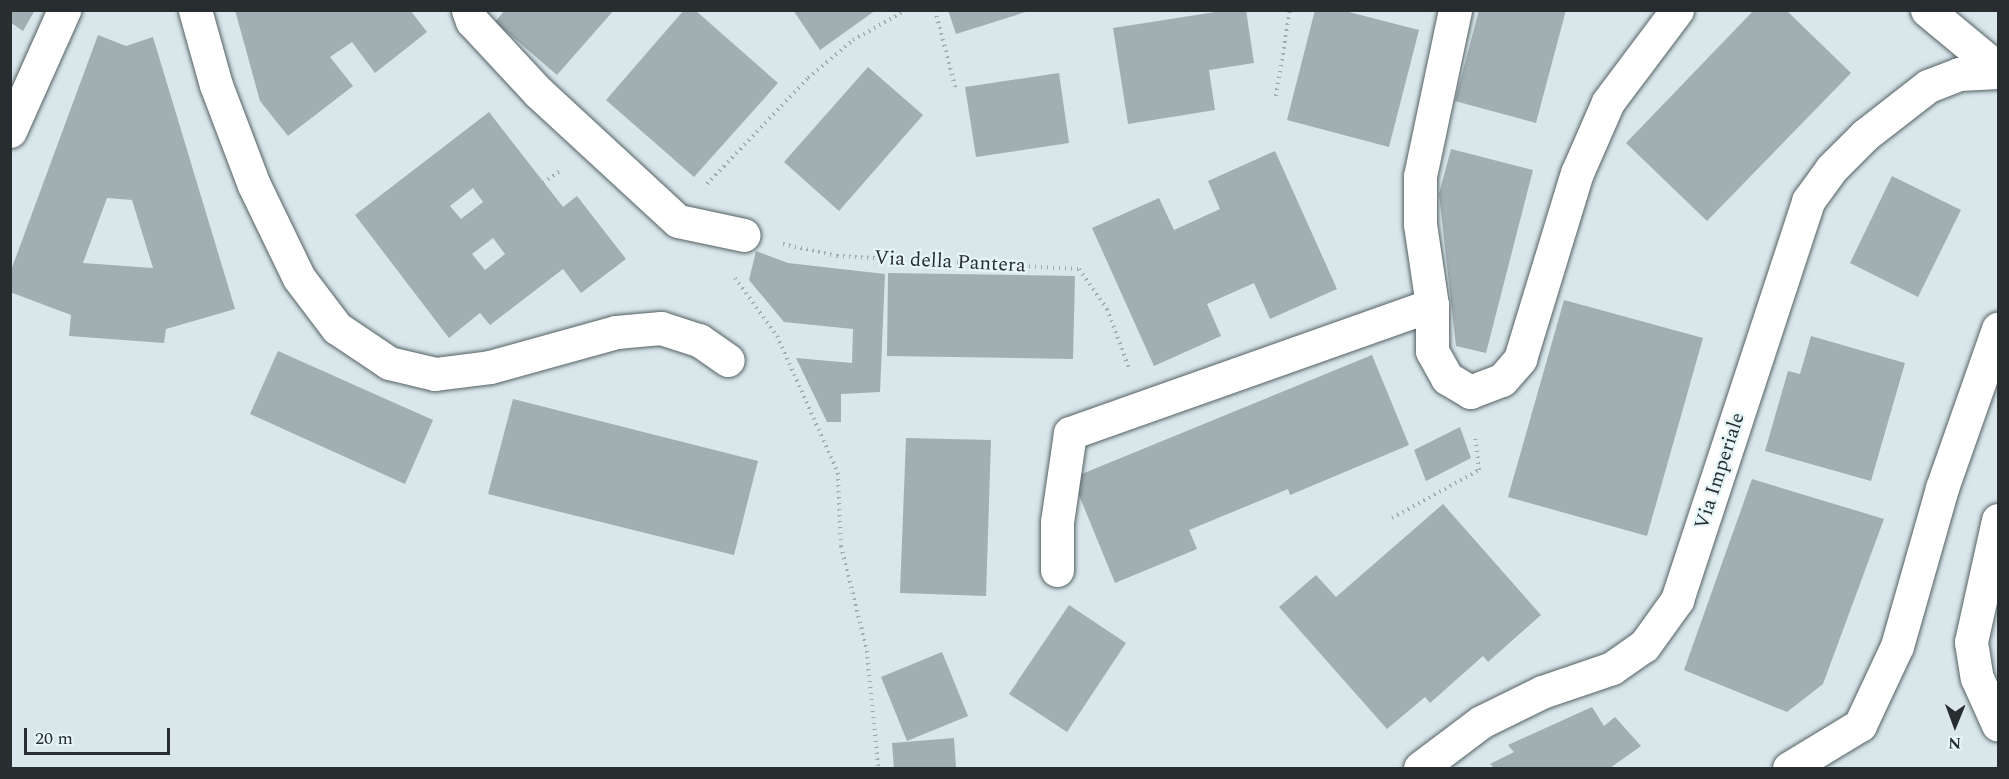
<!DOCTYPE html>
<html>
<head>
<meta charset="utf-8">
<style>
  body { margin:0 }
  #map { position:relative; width:2009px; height:779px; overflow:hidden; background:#d9e7eb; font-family:Spectral,serif }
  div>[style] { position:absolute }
  .building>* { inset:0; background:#a1aeb2 }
  .path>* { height:4px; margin-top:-2px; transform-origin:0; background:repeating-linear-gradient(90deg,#a0abae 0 1.5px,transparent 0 6px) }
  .roads { filter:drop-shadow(0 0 2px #556164) drop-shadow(0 0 2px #556164) }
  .street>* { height:33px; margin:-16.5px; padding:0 16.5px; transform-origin:16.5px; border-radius:16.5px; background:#fff }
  span { translate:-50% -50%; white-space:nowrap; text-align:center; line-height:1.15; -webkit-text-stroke:4.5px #e6f5f8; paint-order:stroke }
  .street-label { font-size:20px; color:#282e2f }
  .frame { position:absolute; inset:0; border:12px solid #282e2f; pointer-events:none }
  .north { position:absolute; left:1925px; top:695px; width:60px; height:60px; -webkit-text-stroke:4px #e6f5f8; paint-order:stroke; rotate:181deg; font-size:16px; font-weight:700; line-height:24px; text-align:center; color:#282e2f }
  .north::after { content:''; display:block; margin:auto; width:21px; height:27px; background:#282e2f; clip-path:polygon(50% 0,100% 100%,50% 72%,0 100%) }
  .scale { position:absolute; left:24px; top:728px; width:146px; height:27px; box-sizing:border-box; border:3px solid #282e2f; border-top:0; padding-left:8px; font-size:18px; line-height:21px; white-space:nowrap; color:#282e2f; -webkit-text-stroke:4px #e6f5f8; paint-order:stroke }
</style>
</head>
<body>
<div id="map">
  <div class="building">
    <div style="clip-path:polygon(10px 10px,35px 10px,23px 31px,10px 22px)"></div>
    <div style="clip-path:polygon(235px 10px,410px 10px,427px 32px,375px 73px,352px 42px,330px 57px,353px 86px,288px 136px,260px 101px)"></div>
    <div style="clip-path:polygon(505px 10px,614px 10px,557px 75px,495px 22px)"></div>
    <div style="clip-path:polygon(684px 10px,695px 10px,778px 83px,694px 177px,606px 100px)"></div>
    <div style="clip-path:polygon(793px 10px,876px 10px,820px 50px)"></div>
    <div style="clip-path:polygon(948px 10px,1029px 10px,1029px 11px,956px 34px)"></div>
    <div style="clip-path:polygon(1228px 10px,1246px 10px,1254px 63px,1209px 70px,1215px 110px,1128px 124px,1113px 28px)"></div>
    <div style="clip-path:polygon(1315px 10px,1341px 10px,1419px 30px,1389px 147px,1287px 120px)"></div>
    <div style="clip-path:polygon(1479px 10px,1566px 10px,1536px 123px,1455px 101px)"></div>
    <div style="clip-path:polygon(1754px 10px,1786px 10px,1851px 73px,1707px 221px,1626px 143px)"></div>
    <div style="clip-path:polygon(evenodd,98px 35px,126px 46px,153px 37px,235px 309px,166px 329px,164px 343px,69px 336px,71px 315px,10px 292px,10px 273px,98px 35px,107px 198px,132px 200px,153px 268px,83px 263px,107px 198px)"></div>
    <div style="clip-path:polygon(868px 67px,923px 115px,839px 211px,784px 162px)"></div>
    <div style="clip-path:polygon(1059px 73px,1069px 143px,976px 157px,965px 87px)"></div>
    <div style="clip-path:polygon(evenodd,489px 112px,563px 207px,577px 196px,626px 259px,581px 293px,563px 269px,490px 325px,480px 313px,449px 338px,355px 215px,489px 112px,473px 188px,483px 202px,461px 219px,450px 206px,473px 188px,489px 112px,493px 238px,505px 254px,485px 270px,472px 254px,493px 238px)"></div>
    <div style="clip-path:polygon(1451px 149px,1533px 170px,1486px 353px,1456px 346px,1439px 194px)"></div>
    <div style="clip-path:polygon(1275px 151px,1337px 289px,1270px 319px,1254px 283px,1207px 304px,1221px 336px,1154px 366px,1092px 228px,1159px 198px,1174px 230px,1220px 209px,1208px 181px)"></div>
    <div style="clip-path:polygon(1892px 176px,1961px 210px,1918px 297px,1850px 263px)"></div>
    <div style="clip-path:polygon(756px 251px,788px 263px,885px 274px,880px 392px,841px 394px,841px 422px,827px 422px,796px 358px,852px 363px,853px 329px,784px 322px,749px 280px)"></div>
    <div style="clip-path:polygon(888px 273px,1075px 276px,1073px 359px,887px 356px)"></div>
    <div style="clip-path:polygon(1564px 300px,1703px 338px,1647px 536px,1508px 497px)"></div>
    <div style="clip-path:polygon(1811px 336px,1905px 363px,1871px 481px,1765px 451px,1788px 371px,1800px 374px)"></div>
    <div style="clip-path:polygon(278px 351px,433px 420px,405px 484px,250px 414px)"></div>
    <div style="clip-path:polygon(1372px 355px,1409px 445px,1290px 495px,1288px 489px,1189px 530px,1197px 549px,1115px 583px,1072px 478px)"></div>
    <div style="clip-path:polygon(513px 399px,758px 461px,734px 555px,488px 494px)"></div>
    <div style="clip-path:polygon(1460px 427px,1471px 458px,1426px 481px,1414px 450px)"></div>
    <div style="clip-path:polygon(906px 438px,991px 440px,986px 596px,900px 593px)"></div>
    <div style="clip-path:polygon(1752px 479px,1884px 519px,1823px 684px,1787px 712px,1684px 670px)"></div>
    <div style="clip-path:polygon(1443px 504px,1541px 615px,1488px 662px,1483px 656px,1430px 703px,1425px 697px,1387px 729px,1279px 607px,1316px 575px,1336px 597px)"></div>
    <div style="clip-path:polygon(1069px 605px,1126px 643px,1067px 732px,1009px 694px)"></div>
    <div style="clip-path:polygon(942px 652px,968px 716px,907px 741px,881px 677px)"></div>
    <div style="clip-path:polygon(1592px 707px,1604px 726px,1615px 717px,1641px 746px,1610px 768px,1494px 768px,1490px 764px,1514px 752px,1508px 745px)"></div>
    <div style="clip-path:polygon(954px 738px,956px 768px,894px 768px,892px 743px)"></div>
  </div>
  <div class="path">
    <div style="left:935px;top:10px;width:83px;rotate:75.3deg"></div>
    <div style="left:1276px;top:96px;width:87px;rotate:-80.8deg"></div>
    <div style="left:543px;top:183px;width:21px;rotate:-35deg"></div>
    <div style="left:707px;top:184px;width:146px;rotate:-46.4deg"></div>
    <div style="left:808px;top:78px;width:59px;rotate:-40.2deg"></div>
    <div style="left:853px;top:40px;width:61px;rotate:-29.5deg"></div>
    <div style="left:783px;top:244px;width:55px;rotate:12.5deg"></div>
    <div style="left:837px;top:256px;width:242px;rotate:3.1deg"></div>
    <div style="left:1079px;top:269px;width:49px;rotate:55deg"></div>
    <div style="left:1107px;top:309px;width:63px;rotate:69.6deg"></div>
    <div style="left:735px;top:278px;width:72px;rotate:54.1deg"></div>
    <div style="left:777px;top:336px;width:150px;rotate:66deg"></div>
    <div style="left:838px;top:473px;width:73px;rotate:87.6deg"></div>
    <div style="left:841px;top:546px;width:108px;rotate:76.1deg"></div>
    <div style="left:867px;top:651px;width:118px;rotate:84.6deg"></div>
    <div style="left:1392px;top:518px;width:99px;rotate:-28.9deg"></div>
    <div style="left:1479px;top:470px;width:35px;rotate:-97deg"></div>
  </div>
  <div class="roads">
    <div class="street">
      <div style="left:195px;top:10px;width:78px;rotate:74.4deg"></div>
      <div style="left:216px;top:85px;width:107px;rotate:69.2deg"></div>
      <div style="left:254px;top:185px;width:103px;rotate:64.2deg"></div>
      <div style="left:299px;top:278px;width:63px;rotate:52.8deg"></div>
      <div style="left:337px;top:328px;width:63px;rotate:33.9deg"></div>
      <div style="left:389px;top:363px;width:47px;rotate:13.4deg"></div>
      <div style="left:435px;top:374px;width:55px;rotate:-7.3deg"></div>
      <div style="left:490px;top:367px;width:131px;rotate:-15.5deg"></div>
      <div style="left:616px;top:332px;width:45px;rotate:-5.1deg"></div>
      <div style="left:661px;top:328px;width:40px;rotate:18deg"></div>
      <div style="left:699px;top:340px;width:35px;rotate:35deg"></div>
      <div style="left:468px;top:10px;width:12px;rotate:70deg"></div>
      <div style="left:472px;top:21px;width:97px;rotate:47.1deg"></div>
      <div style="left:538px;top:92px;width:190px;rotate:42.7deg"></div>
      <div style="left:678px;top:221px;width:67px;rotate:12deg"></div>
      <div style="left:1455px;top:10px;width:170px;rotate:101.9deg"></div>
      <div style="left:1420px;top:176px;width:48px;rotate:90deg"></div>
      <div style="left:1420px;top:224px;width:82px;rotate:81.6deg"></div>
      <div style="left:1432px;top:305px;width:46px;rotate:90deg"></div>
      <div style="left:1432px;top:351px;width:31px;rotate:61deg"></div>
      <div style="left:1447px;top:378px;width:27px;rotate:31deg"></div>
      <div style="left:1470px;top:392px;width:34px;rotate:-21deg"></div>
      <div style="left:1502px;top:380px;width:28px;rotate:-49deg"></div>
      <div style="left:1520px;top:359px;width:195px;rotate:-73deg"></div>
      <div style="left:1577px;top:173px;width:77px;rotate:-66.4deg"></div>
      <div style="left:1608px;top:102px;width:115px;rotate:-53.1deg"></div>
      <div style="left:1927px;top:10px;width:92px;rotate:39.7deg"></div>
      <div style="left:10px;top:131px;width:133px;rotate:-65.9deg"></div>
      <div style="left:1998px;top:520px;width:125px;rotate:102.5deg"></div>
      <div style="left:1971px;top:642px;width:36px;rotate:81deg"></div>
      <div style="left:1977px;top:678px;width:51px;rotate:65.9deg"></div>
      <div style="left:1057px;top:570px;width:48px;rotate:-90deg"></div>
      <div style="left:1057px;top:522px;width:90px;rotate:-81.7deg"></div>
      <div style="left:1070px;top:433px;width:384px;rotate:-19.5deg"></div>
      <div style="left:1420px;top:768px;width:76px;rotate:-37deg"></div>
      <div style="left:1481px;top:722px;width:68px;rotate:-26.2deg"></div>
      <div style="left:1542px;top:692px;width:74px;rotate:-18.9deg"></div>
      <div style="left:1612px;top:668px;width:39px;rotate:-35deg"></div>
      <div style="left:1644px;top:646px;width:57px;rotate:-54.3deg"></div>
      <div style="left:1677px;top:600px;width:420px;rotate:-71.8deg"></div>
      <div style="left:1808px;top:201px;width:39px;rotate:-54deg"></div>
      <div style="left:1831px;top:169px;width:48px;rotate:-45deg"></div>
      <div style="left:1865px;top:135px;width:80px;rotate:-37.9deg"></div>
      <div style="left:1928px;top:86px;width:33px;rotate:-21deg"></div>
      <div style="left:1959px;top:74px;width:39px;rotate:-3deg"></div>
      <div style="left:1789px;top:768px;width:83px;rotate:-31.2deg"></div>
      <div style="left:1860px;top:725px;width:87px;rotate:-64.9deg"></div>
      <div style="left:1897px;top:646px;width:164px;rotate:-74.1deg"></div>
      <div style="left:1942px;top:488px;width:169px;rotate:-70.6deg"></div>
    </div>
  </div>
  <div class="street-label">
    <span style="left:950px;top:262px;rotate:3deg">Via della Pantera</span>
    <span style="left:1720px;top:471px;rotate:-72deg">Via Imperiale</span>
  </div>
  <div class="frame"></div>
  <div class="north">N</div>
  <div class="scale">20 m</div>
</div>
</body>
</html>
